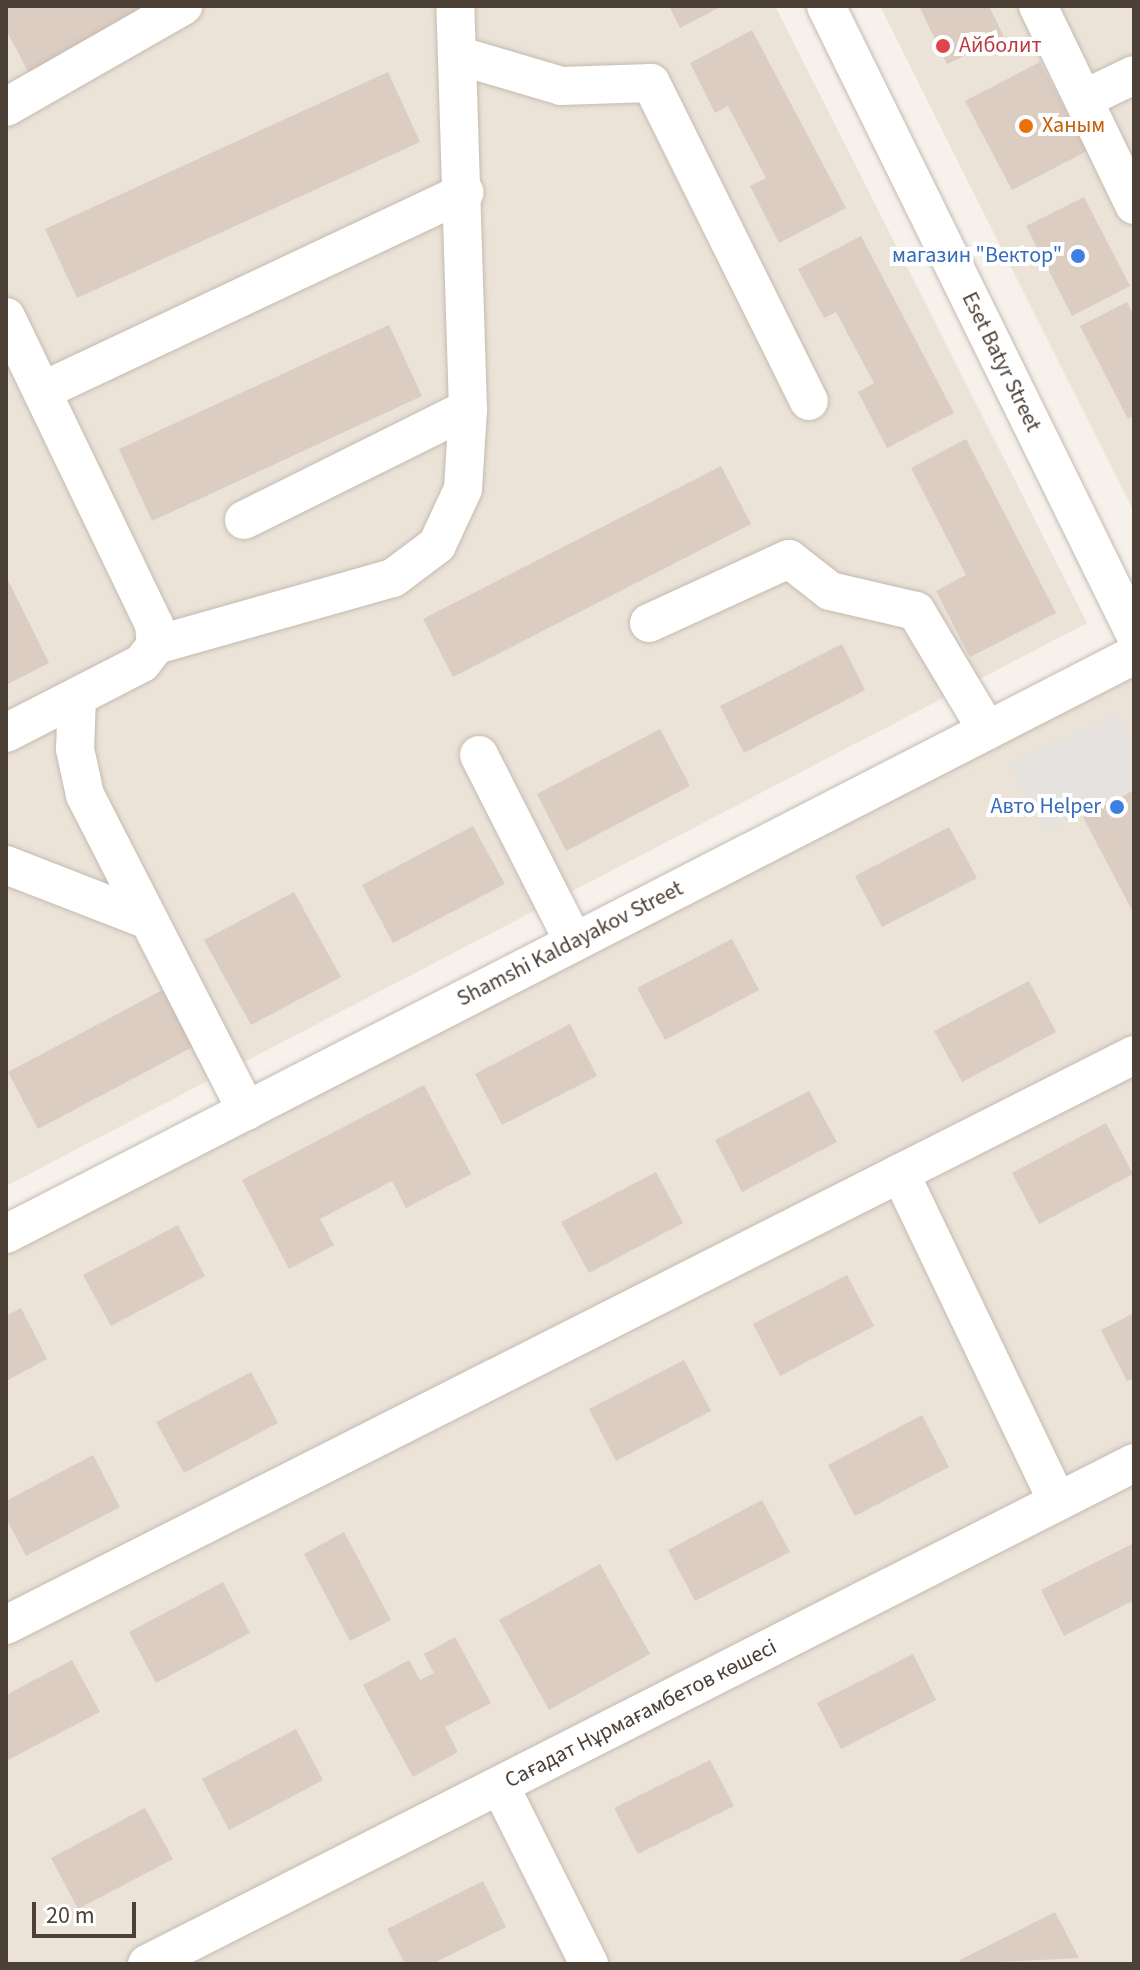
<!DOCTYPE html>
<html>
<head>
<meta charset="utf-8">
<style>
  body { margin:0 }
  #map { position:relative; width:1140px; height:1970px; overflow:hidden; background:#f6f1eb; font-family:"Source Sans 3",sans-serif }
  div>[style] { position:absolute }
  .residential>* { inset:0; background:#ebe2d8 }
  .parking>* { inset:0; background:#e5e2df }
  .building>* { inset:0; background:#dccdc2 }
  .roads { filter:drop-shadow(0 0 2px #c6baaf) drop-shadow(0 0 2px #c6baaf) }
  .minor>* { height:38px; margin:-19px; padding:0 19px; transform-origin:19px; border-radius:19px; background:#fff }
  .dots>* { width:22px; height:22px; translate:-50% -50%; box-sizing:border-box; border:4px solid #fff; border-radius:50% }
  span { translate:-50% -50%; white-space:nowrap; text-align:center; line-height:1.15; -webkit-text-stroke:8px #fff; paint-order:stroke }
  .health-label { font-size:22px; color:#be3a42 }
  .left { translate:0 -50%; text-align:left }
  .food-label { font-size:22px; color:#c56008 }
  .shop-label { font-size:22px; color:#366cbe }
  .right { translate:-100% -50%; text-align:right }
  .street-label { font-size:22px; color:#4c4037 }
  .frame { position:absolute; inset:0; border:8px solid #4c4037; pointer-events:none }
  .scale { position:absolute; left:32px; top:1902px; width:104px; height:36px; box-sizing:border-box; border:4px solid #4c4037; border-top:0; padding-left:10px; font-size:24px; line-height:28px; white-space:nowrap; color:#4c4037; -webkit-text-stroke:6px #fff; paint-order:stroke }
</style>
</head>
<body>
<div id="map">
  <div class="residential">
    <div style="clip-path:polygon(6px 6px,775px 6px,1087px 623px,6px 1186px)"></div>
    <div style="clip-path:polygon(880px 6px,1134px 6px,1134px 512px)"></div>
    <div style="clip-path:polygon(1134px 655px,1134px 1964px,6px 1964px,6px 1236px)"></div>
  </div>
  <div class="parking">
    <div style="clip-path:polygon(1118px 714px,1134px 746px,1134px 787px,1043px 832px,1010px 764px)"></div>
  </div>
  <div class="building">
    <div style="clip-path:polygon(6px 6px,157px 6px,29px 73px,6px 30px)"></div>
    <div style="clip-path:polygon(669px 6px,722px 6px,680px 28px)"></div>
    <div style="clip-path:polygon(919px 6px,989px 6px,1004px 37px,947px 64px)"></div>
    <div style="clip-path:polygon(752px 30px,846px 208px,779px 243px,750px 186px,766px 178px,728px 106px,715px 113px,690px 63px)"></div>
    <div style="clip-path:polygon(1040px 62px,1087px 151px,1012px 190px,965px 101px)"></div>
    <div style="clip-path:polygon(388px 72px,420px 142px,77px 298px,45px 229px)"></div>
    <div style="clip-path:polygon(1084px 197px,1130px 286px,1072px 316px,1026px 226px)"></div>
    <div style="clip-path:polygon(861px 236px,954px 413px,887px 448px,858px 392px,874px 383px,836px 312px,824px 318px,798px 269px)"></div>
    <div style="clip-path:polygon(1127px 302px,1134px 316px,1134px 416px,1128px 419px,1080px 326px)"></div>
    <div style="clip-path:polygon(389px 325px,422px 396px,152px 521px,119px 449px)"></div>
    <div style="clip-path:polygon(966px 439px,1056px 613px,970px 657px,936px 591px,966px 575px,911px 468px)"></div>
    <div style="clip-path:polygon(721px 466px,751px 524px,453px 677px,423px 619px)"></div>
    <div style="clip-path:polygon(6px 576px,49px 663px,6px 685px)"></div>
    <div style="clip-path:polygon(842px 644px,865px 690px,744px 753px,720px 706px)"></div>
    <div style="clip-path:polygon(660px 729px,690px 786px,566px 851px,537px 794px)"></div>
    <div style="clip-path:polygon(1134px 790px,1134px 914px,1083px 817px)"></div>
    <div style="clip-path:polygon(473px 826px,505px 884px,393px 943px,362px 885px)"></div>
    <div style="clip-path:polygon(949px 827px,977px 878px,882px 927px,855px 876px)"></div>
    <div style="clip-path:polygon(294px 892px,341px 977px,251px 1025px,204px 940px)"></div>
    <div style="clip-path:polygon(732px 939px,759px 990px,665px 1040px,637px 988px)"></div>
    <div style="clip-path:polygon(1029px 981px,1056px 1032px,962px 1082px,934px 1031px)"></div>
    <div style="clip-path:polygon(170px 986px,200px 1043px,38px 1129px,8px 1072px)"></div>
    <div style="clip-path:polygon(570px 1024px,597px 1076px,502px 1125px,475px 1074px)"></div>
    <div style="clip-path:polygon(424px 1085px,471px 1174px,406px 1208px,392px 1181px,320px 1219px,334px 1245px,289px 1269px,242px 1180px)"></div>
    <div style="clip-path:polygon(809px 1091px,837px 1142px,742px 1192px,715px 1140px)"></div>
    <div style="clip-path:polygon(1106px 1123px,1133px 1174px,1039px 1224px,1012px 1173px)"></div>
    <div style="clip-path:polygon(656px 1172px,683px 1223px,589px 1273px,561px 1222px)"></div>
    <div style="clip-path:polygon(178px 1225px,205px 1276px,111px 1326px,83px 1275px)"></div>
    <div style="clip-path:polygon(847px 1275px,874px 1326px,780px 1376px,753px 1324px)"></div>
    <div style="clip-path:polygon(21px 1308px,47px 1359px,6px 1381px,6px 1316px)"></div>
    <div style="clip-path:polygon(1134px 1313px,1134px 1378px,1127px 1381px,1101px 1330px)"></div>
    <div style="clip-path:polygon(684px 1360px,711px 1411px,616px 1461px,589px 1409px)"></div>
    <div style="clip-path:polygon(251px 1372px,278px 1423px,184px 1473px,156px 1422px)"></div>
    <div style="clip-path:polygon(922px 1415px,949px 1467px,855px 1516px,828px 1465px)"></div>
    <div style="clip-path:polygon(93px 1455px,120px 1507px,26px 1556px,6px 1518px,6px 1501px)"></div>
    <div style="clip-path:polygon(762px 1500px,790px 1552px,695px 1601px,668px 1550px)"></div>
    <div style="clip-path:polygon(344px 1532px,391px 1620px,350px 1641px,304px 1554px)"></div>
    <div style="clip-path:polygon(1134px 1543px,1134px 1600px,1064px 1636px,1041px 1590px)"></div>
    <div style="clip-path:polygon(600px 1564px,650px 1654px,549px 1710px,499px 1620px)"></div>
    <div style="clip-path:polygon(223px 1582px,250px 1633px,156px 1683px,129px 1632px)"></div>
    <div style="clip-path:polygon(455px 1637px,491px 1703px,445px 1727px,458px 1752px,413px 1777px,363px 1685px,409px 1660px,420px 1680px,434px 1673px,424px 1654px)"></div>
    <div style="clip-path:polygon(913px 1654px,936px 1700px,841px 1749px,817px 1703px)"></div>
    <div style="clip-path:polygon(72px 1660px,100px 1712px,6px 1761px,6px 1695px)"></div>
    <div style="clip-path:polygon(296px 1729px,323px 1780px,229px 1830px,202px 1779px)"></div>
    <div style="clip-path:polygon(710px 1760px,734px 1806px,638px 1854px,614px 1808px)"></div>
    <div style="clip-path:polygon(145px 1808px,173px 1859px,78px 1909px,51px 1858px)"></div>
    <div style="clip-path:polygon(483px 1881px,506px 1927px,432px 1964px,405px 1964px,387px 1929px)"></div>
    <div style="clip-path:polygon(1055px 1912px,1079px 1958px,961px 1964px,960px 1960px)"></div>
  </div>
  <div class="roads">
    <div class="minor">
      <div style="left:826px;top:6px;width:698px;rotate:63.8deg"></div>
      <div style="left:1038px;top:6px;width:221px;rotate:64.2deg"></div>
      <div style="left:460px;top:56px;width:105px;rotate:16.5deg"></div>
      <div style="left:561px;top:86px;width:90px;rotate:-1.9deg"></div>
      <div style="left:651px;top:83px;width:355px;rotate:63.6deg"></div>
      <div style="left:1084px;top:99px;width:55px;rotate:-25.6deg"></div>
      <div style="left:6px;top:107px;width:204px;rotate:-29.7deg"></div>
      <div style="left:6px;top:317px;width:341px;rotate:64.3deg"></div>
      <div style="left:154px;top:624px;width:21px;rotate:85deg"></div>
      <div style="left:42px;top:391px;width:467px;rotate:-25.2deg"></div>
      <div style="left:244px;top:520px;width:250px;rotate:-26.4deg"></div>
      <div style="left:649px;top:623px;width:154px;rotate:-24.6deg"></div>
      <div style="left:789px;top:559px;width:52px;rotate:38deg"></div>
      <div style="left:830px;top:591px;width:88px;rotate:13.1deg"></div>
      <div style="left:916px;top:611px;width:139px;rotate:59.2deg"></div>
      <div style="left:77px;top:698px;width:51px;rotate:92.2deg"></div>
      <div style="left:75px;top:749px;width:47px;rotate:77.7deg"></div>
      <div style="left:85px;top:795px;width:355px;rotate:62.9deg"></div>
      <div style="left:6px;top:733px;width:153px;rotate:-27.2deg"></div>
      <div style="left:142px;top:663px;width:23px;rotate:-52deg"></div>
      <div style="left:156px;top:645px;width:246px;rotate:-15.8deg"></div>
      <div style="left:393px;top:578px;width:55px;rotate:-36.9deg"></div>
      <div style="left:437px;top:545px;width:62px;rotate:-65.1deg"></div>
      <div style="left:463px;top:489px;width:80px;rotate:-86.4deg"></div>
      <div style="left:468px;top:409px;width:403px;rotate:-91.8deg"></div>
      <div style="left:479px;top:755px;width:210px;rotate:63.1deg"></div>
      <div style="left:6px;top:865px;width:149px;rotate:21.2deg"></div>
      <div style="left:900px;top:1173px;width:364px;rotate:64.4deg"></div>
      <div style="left:6px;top:1234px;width:1268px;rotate:-27.17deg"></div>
      <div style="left:6px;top:1625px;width:1264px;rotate:-26.81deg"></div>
      <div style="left:500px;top:1786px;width:199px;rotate:63.4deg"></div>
      <div style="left:147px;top:1964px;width:1107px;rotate:-26.91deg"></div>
    </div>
  </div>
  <div class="dots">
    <div style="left:943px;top:46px;background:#e0444e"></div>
    <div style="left:1026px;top:126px;background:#e8710a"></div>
    <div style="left:1078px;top:256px;background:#3f7fe0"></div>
    <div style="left:1117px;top:807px;background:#3f7fe0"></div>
  </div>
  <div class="health-label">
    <span class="left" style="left:959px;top:46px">Айболит</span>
  </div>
  <div class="food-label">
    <span class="left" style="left:1042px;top:126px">Ханым</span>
  </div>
  <div class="shop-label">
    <span class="right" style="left:1062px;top:256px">магазин "Вектор"</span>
    <span class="right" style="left:1101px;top:807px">Авто Helper</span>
  </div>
  <div class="street-label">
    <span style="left:1001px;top:362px;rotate:64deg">Eset Batyr Street</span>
    <span style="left:570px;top:944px;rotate:-27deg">Shamshi Kaldayakov Street</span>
    <span style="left:641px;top:1714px;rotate:-27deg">Сағадат Нұрмағамбетов көшесі</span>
  </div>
  <div class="frame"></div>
  <div class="scale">20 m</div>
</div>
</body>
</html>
